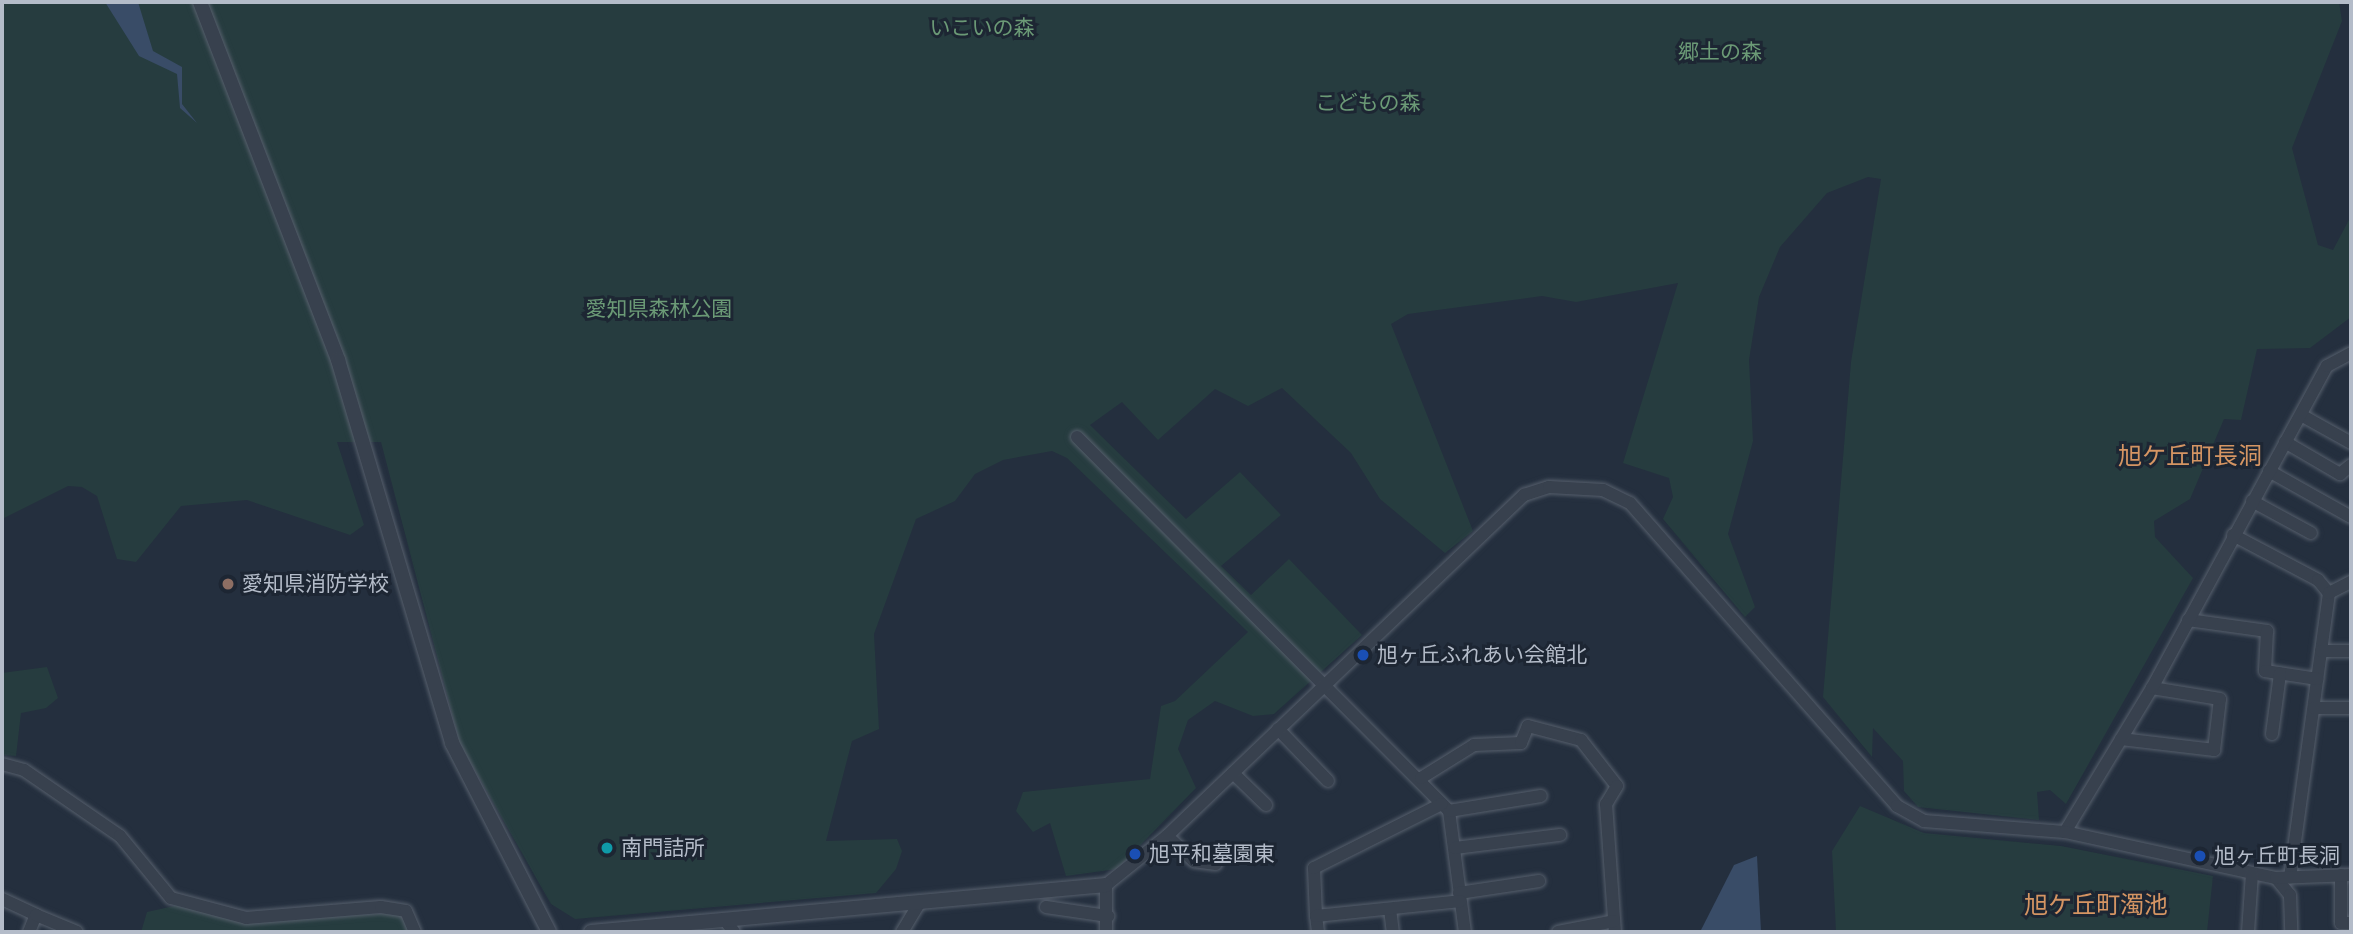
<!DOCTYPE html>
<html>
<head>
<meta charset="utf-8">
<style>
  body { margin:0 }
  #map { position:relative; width:2353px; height:934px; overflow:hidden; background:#242f3e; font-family:Figtree,"Noto Sans JP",sans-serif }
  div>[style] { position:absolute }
  .green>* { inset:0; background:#263c3f }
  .water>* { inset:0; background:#394c67 }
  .roads { filter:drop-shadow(0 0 2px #565f6c) drop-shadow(0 0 2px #565f6c) }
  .minor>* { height:12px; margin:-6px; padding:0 6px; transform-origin:6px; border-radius:6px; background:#38414e }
  .tertiary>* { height:14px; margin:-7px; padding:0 7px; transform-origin:7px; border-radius:7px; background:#38414e }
  .dots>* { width:19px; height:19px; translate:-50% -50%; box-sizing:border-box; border:4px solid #1d2633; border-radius:50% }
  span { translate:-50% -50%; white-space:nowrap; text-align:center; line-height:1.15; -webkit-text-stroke:6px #1d2633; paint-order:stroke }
  .park-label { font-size:21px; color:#6b9a76 }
  .poi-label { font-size:21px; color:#b4bcc9 }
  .left { translate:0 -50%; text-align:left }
  .quarter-label { font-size:24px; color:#d59563 }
  .frame { position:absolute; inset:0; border:4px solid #b4bcc9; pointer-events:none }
</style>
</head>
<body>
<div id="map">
  <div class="green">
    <div style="clip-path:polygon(2px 2px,2339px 2px,2342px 21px,2292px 148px,2318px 245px,2333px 250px,2351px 216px,2351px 317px,2310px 348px,2257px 349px,2241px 420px,2224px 419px,2190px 499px,2154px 521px,2155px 537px,2193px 578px,2066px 804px,2050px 790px,2037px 792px,2039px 820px,1918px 807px,1904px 791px,1903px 761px,1873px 728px,1872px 757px,1823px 697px,1851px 362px,1881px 179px,1868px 177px,1827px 193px,1780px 247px,1759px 297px,1749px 360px,1753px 441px,1728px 534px,1755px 607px,1745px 617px,1663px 519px,1673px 497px,1669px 478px,1623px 463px,1678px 283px,1576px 302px,1542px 296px,1408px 314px,1391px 324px,1473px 531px,1445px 553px,1380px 499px,1351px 453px,1282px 388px,1248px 406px,1215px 389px,1158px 440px,1122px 402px,1090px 425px,1186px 519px,1240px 472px,1281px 515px,1221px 566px,1251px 595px,1289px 559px,1362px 635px,1274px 714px,1253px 716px,1215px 701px,1188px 720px,1178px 749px,1196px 788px,1117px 869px,1066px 876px,1050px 823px,1033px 832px,1016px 811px,1023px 792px,1150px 779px,1161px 706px,1175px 701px,1248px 632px,1067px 458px,1052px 451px,1003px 460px,975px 474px,955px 501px,916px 519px,874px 634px,879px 729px,852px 741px,826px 841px,897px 839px,902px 851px,896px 869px,876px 893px,575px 919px,551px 904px,460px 744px,381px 442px,337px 442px,364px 525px,350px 535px,247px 500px,181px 506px,136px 562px,117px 559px,97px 496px,82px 487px,68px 486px,2px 519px)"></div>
    <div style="clip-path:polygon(47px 667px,58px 698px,46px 708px,21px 713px,16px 756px,2px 755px,2px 673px)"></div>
    <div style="clip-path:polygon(1860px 806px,1924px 833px,2061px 846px,2213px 876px,2207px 932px,1836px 932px,1832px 851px)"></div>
    <div style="clip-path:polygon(183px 904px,247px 919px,405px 913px,412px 932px,141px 932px,147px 912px)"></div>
  </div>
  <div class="water">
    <div style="clip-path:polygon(105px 2px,138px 2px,153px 51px,182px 67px,182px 104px,197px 123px,180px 108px,177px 74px,139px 56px)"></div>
    <div style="clip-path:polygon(1757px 856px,1761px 932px,1700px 932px,1734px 865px)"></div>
  </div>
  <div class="roads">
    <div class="minor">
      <div style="left:2301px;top:415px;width:57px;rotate:29.2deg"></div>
      <div style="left:1077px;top:437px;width:528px;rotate:45.15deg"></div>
      <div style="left:1449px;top:811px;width:122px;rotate:82.5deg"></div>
      <div style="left:2285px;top:442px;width:64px;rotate:30.2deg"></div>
      <div style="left:2340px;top:474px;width:14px;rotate:-39deg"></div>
      <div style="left:2269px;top:471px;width:94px;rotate:29.3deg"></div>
      <div style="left:2252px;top:501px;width:67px;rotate:28.5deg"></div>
      <div style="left:2233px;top:535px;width:96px;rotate:27.9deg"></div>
      <div style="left:2318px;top:580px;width:17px;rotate:50deg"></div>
      <div style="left:2329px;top:593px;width:287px;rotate:97.8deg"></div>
      <div style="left:2329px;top:593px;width:25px;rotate:-27deg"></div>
      <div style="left:2188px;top:620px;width:80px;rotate:7.9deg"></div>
      <div style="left:2267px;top:631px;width:40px;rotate:92.9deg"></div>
      <div style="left:2265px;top:671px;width:53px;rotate:8.7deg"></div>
      <div style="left:2321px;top:651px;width:30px"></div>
      <div style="left:2314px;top:708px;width:37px"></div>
      <div style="left:1278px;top:729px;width:72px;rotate:46.1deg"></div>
      <div style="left:2272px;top:734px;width:61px;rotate:-82.4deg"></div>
      <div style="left:2121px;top:739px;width:94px;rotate:6.7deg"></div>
      <div style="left:2214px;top:750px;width:51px;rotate:-83.3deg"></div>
      <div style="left:2220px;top:699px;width:69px;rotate:-170.8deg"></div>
      <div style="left:2px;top:764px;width:23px;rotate:15deg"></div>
      <div style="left:24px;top:770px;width:116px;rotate:34.5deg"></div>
      <div style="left:120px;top:836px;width:80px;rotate:50.6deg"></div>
      <div style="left:171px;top:898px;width:78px;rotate:14.9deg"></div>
      <div style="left:246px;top:918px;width:135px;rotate:-4.7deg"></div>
      <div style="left:381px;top:907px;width:25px;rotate:9deg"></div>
      <div style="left:406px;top:911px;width:23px;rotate:67deg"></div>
      <div style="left:1233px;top:773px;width:46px;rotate:44.1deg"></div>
      <div style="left:1421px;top:778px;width:62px;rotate:-31.9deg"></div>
      <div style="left:1474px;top:745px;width:47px;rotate:-2.4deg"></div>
      <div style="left:1521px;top:743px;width:18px;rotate:-68deg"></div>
      <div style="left:1528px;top:726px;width:55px;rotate:14.8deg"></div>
      <div style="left:1581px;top:740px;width:58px;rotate:52deg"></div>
      <div style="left:1617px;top:786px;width:21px;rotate:121deg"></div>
      <div style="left:1606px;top:804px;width:128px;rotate:86deg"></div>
      <div style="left:1449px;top:811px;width:93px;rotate:-9.3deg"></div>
      <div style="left:2065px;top:832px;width:168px;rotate:-58.9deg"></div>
      <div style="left:2152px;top:688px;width:366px;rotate:-61.5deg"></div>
      <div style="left:2327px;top:366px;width:27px;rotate:-28deg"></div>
      <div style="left:1167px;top:836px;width:37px;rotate:43deg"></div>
      <div style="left:1194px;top:861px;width:22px;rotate:8deg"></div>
      <div style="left:1455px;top:848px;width:106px;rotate:-7.1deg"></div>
      <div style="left:2341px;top:875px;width:48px;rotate:90deg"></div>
      <div style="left:2341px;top:923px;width:10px"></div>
      <div style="left:2276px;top:878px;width:22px;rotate:51deg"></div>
      <div style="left:2290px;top:895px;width:37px;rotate:88deg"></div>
      <div style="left:1459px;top:893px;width:81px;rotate:-8.5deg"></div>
      <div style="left:2px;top:899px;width:38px;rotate:25deg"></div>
      <div style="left:1046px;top:907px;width:63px;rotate:8.3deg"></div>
      <div style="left:1390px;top:909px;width:23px;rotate:83deg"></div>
      <div style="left:1316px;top:916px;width:48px;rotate:-92.4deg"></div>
      <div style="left:1314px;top:868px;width:143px;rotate:-26.6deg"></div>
      <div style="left:724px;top:919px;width:16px;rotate:52deg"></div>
      <div style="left:29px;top:932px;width:18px;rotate:-68deg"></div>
      <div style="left:36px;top:915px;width:44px;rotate:22.5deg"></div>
      <div style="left:902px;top:932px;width:35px;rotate:-59deg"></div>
      <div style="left:1106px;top:932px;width:47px;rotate:-90deg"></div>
      <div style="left:1106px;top:885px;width:78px;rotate:-38.8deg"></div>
      <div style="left:1167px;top:836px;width:494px;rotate:-43.7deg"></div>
      <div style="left:1524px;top:495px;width:26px;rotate:-18deg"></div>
      <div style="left:1549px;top:487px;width:54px;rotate:3.2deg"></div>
      <div style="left:1603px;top:490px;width:30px;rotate:26deg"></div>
      <div style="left:1630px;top:503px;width:404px;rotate:48.6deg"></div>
      <div style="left:1897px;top:806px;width:31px;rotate:29deg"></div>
      <div style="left:1924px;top:821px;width:141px;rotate:4.5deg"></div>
      <div style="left:2065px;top:832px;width:216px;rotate:12.3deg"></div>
      <div style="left:2276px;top:878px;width:75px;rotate:-2.3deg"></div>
      <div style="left:1318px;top:932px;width:16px;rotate:-97deg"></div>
      <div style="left:1316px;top:916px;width:145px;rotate:-5.9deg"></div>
      <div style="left:1558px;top:932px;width:57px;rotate:-11.1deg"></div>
      <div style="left:2248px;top:932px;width:58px;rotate:-86.1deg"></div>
    </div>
    <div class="tertiary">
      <div style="left:200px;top:2px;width:384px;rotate:68.9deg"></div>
      <div style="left:338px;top:360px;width:400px;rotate:73.4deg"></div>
      <div style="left:452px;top:743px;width:212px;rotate:62.8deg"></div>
      <div style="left:591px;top:932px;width:517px;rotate:-5.21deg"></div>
    </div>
  </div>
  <div class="dots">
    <div style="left:228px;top:584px;background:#8d6e63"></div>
    <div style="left:1363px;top:655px;background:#1a4fb4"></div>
    <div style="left:607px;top:848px;background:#0f9aa8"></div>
    <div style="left:1135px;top:854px;background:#1a4fb4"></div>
    <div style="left:2200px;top:856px;background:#1a4fb4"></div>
  </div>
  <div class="park-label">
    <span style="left:982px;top:28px">いこいの森</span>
    <span style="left:1720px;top:52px">郷土の森</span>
    <span style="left:1368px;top:103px">こどもの森</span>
    <span style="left:659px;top:309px">愛知県森林公園</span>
  </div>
  <div class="poi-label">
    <span class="left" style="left:242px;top:584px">愛知県消防学校</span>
    <span class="left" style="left:1377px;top:655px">旭ヶ丘ふれあい会館北</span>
    <span class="left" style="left:621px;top:848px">南門詰所</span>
    <span class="left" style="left:1149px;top:854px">旭平和墓園東</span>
    <span class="left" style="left:2214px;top:856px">旭ヶ丘町長洞</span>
  </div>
  <div class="quarter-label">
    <span style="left:2190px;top:456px">旭ケ丘町長洞</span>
    <span style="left:2096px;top:905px">旭ケ丘町濁池</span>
  </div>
  <div class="frame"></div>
</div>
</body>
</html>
